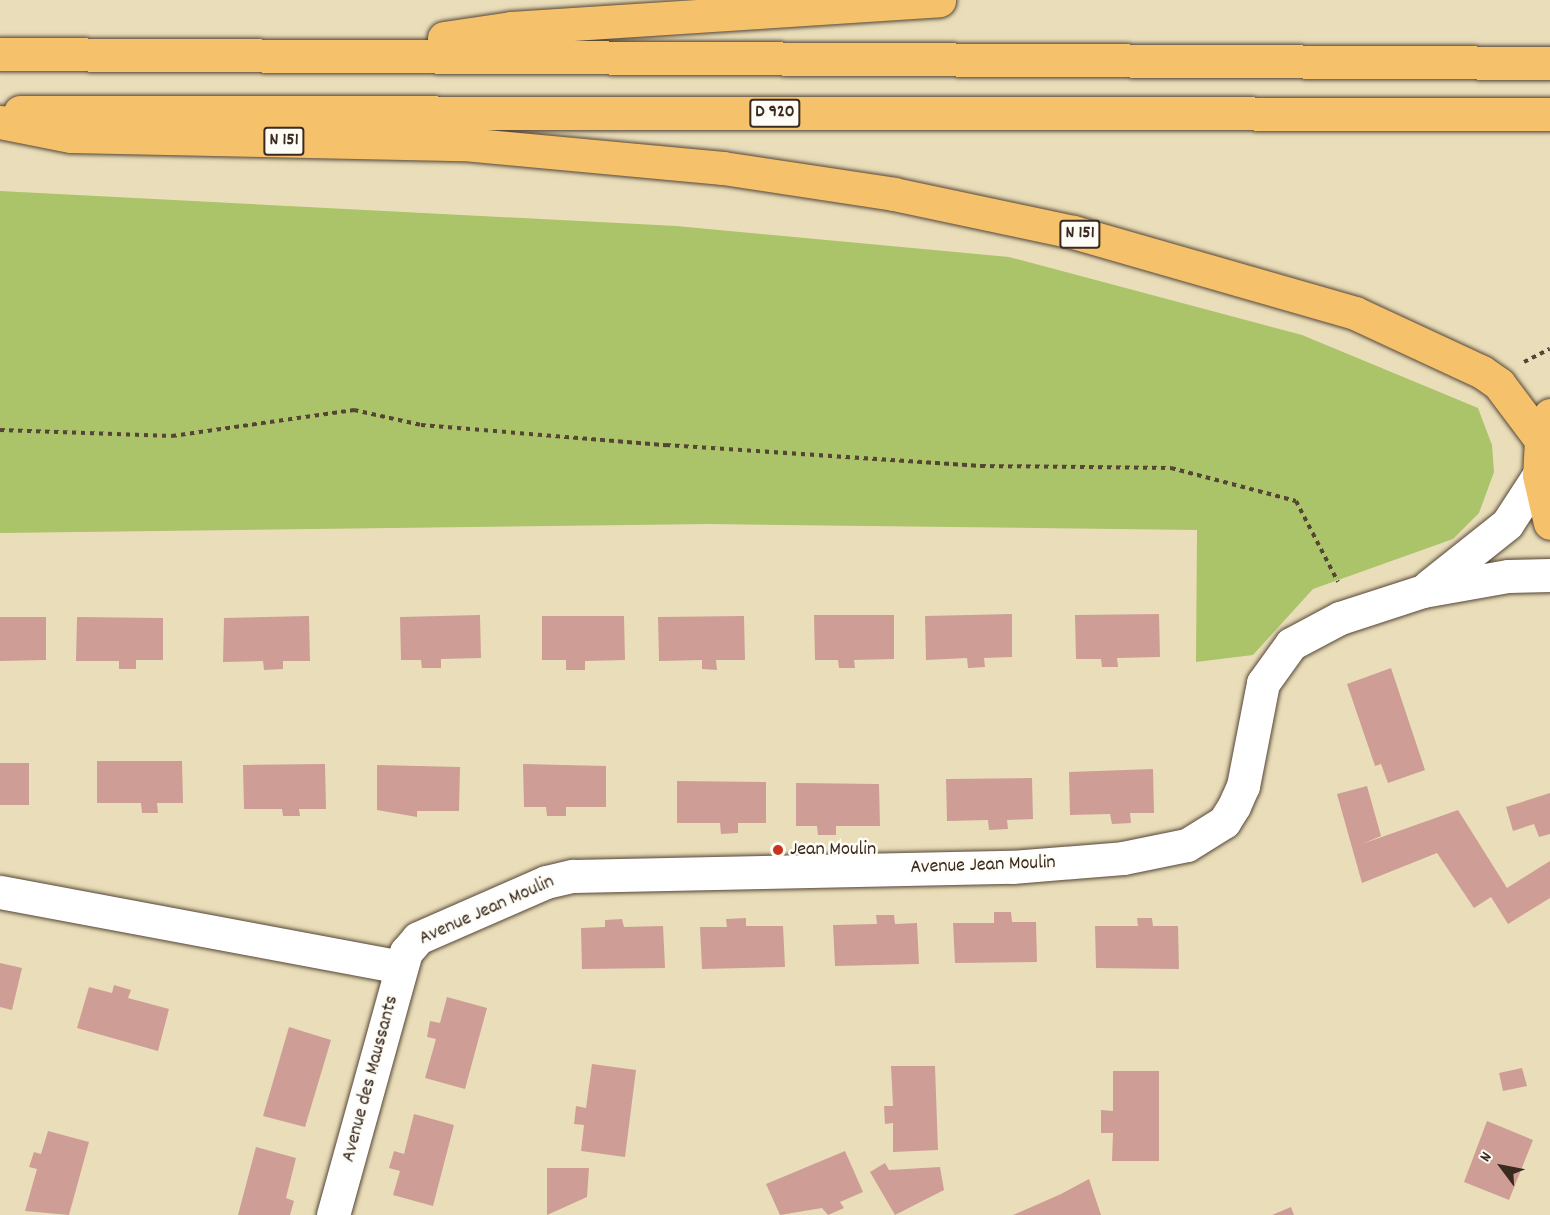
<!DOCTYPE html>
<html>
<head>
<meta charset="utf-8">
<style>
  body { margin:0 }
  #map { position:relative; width:1550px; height:1215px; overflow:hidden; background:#eadeba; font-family:Dekko,sans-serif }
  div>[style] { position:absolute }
  .green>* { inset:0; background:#abc369 }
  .building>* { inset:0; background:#ce9d96 }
  .path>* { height:4px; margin-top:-2px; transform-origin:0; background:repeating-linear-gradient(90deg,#554535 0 4.5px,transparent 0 9px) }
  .roads { filter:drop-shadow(0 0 2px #554535) drop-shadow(0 0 2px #554535) }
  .minor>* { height:33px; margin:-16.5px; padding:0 16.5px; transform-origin:16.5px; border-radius:16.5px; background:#fff }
  .major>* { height:33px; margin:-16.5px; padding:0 16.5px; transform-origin:16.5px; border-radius:16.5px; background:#f5c16b }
  .highway>* { height:33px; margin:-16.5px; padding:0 16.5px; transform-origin:16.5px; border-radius:16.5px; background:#f5c16b }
  .dots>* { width:16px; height:16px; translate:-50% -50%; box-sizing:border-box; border:3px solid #fdfcf7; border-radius:50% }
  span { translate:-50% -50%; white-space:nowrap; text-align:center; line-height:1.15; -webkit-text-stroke:5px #fdfcf7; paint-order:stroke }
  .shield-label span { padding:2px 4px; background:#fdfcf7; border:2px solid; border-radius:4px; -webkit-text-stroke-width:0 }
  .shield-label { font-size:18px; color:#3b2a1e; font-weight:700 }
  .poi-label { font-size:20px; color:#3b2a1e }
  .left { translate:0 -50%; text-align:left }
  .street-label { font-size:20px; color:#3b2a1e }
  .north { position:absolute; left:1472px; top:1137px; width:60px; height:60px; -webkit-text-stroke:4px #fdfcf7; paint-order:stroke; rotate:302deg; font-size:16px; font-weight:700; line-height:24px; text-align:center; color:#3b2a1e }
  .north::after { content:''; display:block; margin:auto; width:21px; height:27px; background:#3b2a1e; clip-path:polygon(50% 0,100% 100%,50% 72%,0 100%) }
</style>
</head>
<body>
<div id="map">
  <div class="green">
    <div style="clip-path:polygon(0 191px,676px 226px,1009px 257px,1302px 335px,1478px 408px,1492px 445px,1494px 472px,1479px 513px,1453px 539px,1313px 589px,1253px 655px,1196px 662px,1197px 530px,709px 524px,0 533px)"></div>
  </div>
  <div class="building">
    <div style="clip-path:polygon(1012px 614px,1012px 657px,984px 658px,985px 667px,968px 668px,967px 658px,926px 660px,925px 616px)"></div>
    <div style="clip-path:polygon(1159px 614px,1160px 657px,1117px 658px,1118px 667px,1102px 667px,1101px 659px,1076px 659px,1075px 615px)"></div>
    <div style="clip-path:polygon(480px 615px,481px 658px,441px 659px,441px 668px,422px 668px,421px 660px,401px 660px,400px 617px)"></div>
    <div style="clip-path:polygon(814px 615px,894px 615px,894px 659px,854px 660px,855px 668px,839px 668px,838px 660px,815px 660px)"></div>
    <div style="clip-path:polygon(309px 616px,310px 661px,283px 661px,283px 669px,264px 670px,263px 661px,223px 662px,224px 618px)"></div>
    <div style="clip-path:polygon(542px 616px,624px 616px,625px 660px,585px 661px,585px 670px,566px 670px,566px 660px,542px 660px)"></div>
    <div style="clip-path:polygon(744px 616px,745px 660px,716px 660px,717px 670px,702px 669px,702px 660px,659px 661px,658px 617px)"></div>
    <div style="clip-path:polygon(0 617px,46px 617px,46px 660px,0 661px)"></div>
    <div style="clip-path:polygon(77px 617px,163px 618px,163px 660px,136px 660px,136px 669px,119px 669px,119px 661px,76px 661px)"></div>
    <div style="clip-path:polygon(1391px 668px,1425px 770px,1388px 783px,1381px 764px,1375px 766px,1347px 684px)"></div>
    <div style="clip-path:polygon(97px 761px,182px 761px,183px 803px,157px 803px,158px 813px,142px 813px,141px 803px,97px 803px)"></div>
    <div style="clip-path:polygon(0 763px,29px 763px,29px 805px,0 805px)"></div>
    <div style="clip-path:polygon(325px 764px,326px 809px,299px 809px,300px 816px,283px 816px,282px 809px,244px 809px,243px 765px)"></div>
    <div style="clip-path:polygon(523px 764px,606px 766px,606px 807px,566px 807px,566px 816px,547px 816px,546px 807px,524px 807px)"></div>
    <div style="clip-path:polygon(377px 765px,460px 767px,459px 811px,417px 811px,417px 817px,377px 810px)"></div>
    <div style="clip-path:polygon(1153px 769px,1154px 813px,1130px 813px,1131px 823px,1112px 824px,1110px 814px,1070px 815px,1069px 772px)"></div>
    <div style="clip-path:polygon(1032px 778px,1033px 819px,1007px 820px,1008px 829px,989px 830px,988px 820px,947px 821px,946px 779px)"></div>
    <div style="clip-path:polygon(677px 781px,766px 782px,766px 823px,738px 823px,738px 833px,721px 834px,720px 823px,677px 823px)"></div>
    <div style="clip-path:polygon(796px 783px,879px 784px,880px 826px,836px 826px,836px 835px,818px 835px,817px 826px,796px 826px)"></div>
    <div style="clip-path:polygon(1367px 786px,1381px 836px,1362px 844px,1458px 810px,1507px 888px,1550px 861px,1550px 898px,1508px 924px,1491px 897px,1474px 908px,1437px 853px,1362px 883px,1337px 794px)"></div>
    <div style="clip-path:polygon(1550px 793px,1550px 834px,1539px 837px,1534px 824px,1513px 831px,1506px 807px)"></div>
    <div style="clip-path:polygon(994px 912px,1011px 912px,1012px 922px,1036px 922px,1037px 962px,955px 963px,953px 923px,994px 923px)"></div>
    <div style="clip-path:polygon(876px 915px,894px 915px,895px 924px,917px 923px,919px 964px,835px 966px,833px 925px,877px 924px)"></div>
    <div style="clip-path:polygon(746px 918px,746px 926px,783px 926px,785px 967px,702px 969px,700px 927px,727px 927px,726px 919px)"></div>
    <div style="clip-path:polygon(1137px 918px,1152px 918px,1153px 926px,1178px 926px,1179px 969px,1096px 968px,1095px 926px,1138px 926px)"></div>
    <div style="clip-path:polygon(622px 919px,624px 927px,663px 926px,665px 968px,582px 969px,581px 928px,605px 927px,605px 920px)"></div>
    <div style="clip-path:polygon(0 963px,22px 968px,12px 1010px,0 1007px)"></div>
    <div style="clip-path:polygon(114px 985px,131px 990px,128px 998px,169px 1009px,158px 1051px,77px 1028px,89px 987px,112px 993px)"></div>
    <div style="clip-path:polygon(447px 997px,487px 1008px,465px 1089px,425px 1078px,436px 1039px,427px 1037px,430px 1021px,440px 1023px)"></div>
    <div style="clip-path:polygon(289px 1027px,331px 1040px,305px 1127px,263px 1116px)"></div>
    <div style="clip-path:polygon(592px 1064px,636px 1070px,625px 1157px,581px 1151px,584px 1125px,574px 1124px,576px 1106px,586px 1108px)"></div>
    <div style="clip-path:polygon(891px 1066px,935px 1066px,938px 1150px,893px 1152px,893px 1123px,885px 1124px,884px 1106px,893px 1106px)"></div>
    <div style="clip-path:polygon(1522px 1068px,1527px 1086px,1503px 1091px,1499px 1073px)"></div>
    <div style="clip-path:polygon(1113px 1071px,1159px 1071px,1159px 1161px,1112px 1161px,1113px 1133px,1101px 1133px,1101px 1110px,1113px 1111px)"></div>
    <div style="clip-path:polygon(414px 1114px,454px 1125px,433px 1206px,393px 1195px,400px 1171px,389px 1168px,394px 1151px,404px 1154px)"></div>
    <div style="clip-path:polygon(1487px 1121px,1533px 1140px,1509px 1200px,1464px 1182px)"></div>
    <div style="clip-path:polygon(48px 1131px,89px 1142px,69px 1215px,25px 1211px,37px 1169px,29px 1167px,34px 1152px,41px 1154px)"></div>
    <div style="clip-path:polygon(256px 1147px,296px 1158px,286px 1198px,294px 1201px,290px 1215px,238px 1215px)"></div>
    <div style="clip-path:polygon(845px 1151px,863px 1192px,840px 1202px,844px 1208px,828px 1215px,822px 1208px,780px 1215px,766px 1184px)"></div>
    <div style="clip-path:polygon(885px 1163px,889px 1170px,940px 1167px,944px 1190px,895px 1215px,870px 1172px)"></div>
    <div style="clip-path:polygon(547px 1168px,589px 1168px,587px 1197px,547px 1215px)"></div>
    <div style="clip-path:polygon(1089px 1179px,1101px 1215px,1013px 1215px,1061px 1194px)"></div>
    <div style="clip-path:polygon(1291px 1207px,1294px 1215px,1272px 1215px)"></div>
  </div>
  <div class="path">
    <div style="left:1524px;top:362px;width:29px;rotate:-27deg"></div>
    <div style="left:0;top:430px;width:172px;rotate:2deg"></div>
    <div style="left:172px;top:436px;width:184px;rotate:-8.1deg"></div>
    <div style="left:354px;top:410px;width:69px;rotate:12.6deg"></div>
    <div style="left:421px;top:425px;width:246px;rotate:4.7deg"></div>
    <div style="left:666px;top:445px;width:316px;rotate:3.8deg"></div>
    <div style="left:981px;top:466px;width:190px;rotate:0.6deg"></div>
    <div style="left:1171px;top:468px;width:129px;rotate:14.8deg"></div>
    <div style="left:1296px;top:501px;width:91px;rotate:62.6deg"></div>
  </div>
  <div class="roads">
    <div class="minor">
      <div style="left:1429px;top:586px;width:100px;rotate:-38.5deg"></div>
      <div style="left:1507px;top:524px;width:59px;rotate:-56.9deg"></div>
      <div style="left:0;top:892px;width:408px;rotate:10.6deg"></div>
      <div style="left:333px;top:1215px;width:273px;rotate:-74.5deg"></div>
      <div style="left:406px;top:952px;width:18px;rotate:-49deg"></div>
      <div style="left:418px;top:938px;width:140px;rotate:-23.6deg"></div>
      <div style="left:546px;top:882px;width:28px;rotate:-13deg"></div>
      <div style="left:573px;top:876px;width:439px;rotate:-1.2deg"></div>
      <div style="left:1012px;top:867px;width:111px;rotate:-4.6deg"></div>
      <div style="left:1123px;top:858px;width:65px;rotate:-11.5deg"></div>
      <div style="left:1187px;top:845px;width:44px;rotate:-31.9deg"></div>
      <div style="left:1224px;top:822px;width:19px;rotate:-58deg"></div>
      <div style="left:1234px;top:806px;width:22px;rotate:-66deg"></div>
      <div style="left:1243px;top:786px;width:105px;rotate:-79deg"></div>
      <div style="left:1263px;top:683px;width:48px;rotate:-54.3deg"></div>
      <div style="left:1291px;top:644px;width:55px;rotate:-28deg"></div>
      <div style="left:1340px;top:618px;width:87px;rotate:-18deg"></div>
      <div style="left:1423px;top:591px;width:86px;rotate:-10deg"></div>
      <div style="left:1508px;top:576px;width:42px;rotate:-1.4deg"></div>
    </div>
    <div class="major">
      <div style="left:1550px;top:415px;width:27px;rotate:110deg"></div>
      <div style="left:1541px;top:440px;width:35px;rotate:93deg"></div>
      <div style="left:1539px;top:475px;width:49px;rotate:77.1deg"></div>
    </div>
    <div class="highway">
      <div style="left:444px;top:38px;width:68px;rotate:-8.5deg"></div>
      <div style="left:511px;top:28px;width:429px;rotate:-3.7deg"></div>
      <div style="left:0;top:54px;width:1550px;rotate:0.33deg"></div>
      <div style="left:20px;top:112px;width:1530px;rotate:0.07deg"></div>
      <div style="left:0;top:122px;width:72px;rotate:11.2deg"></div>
      <div style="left:71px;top:136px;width:393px;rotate:1.2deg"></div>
      <div style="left:464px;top:144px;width:260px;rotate:5.3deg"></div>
      <div style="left:723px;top:168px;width:173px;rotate:8.6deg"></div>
      <div style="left:894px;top:194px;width:183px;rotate:12deg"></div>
      <div style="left:1073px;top:232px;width:293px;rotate:16deg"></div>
      <div style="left:1355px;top:313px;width:140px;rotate:24.9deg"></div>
      <div style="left:1482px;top:372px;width:21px;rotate:35deg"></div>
      <div style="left:1499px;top:384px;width:70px;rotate:53.1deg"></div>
    </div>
  </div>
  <div class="dots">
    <div style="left:778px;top:850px;background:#c8321e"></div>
  </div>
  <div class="shield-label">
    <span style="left:775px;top:113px">D 920</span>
    <span style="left:284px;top:141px">N 151</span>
    <span style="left:1080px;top:234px">N 151</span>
  </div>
  <div class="poi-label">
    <span class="left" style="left:790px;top:850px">Jean Moulin</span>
  </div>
  <div class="street-label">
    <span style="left:983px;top:866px;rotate:-2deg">Avenue Jean Moulin</span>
    <span style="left:487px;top:911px;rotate:-24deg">Avenue Jean Moulin</span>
    <span style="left:371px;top:1079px;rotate:-75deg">Avenue des Maussants</span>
  </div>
  <div class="north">N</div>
</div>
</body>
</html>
